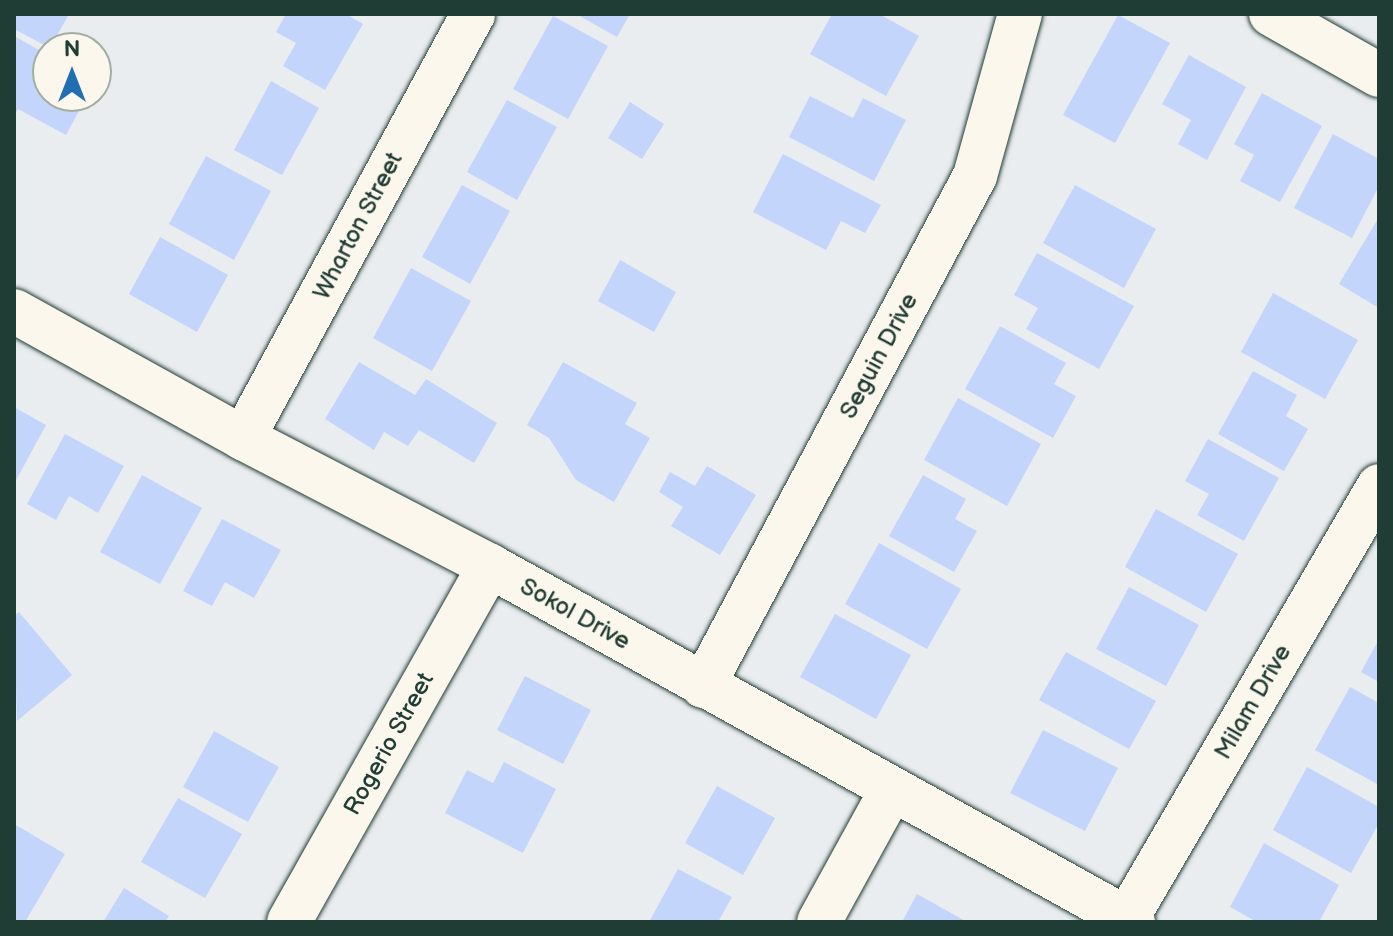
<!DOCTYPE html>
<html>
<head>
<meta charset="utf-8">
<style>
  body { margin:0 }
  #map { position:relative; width:1393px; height:936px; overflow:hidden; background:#eaedf0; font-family:"Balsamiq Sans",sans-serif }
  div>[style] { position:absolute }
  .building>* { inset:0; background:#c3d5fb }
  .roads { filter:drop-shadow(0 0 2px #1f3d34) drop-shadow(0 0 2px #1f3d34) }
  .street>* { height:44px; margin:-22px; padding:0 22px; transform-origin:22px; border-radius:22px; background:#fbf7ec }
  .secondary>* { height:44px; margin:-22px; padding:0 22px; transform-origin:22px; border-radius:22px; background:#fbf7ec }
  span { translate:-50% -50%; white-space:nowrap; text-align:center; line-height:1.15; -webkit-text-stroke:8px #fbf7ec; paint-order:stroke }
  .street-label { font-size:24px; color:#1f3d34 }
  .frame { position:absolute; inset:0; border:16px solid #1f3d34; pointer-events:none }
  .north { position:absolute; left:32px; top:32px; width:80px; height:80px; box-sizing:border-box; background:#fbf7ec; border:2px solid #a3ada2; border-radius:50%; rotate:0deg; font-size:22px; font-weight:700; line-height:32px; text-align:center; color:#1f3d34 }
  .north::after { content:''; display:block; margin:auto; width:28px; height:36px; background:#1f6fb2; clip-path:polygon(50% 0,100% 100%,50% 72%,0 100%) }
</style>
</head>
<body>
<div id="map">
  <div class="building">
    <div style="clip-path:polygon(14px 14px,69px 14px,50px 48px,14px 29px)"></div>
    <div style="clip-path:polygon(286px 14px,346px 14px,363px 24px,325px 90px,283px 66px,296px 43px,276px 32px)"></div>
    <div style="clip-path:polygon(576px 14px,630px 14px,617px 37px)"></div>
    <div style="clip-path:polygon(832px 14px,879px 14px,919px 36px,886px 96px,810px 54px)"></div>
    <div style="clip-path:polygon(1118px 15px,1170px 43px,1115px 143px,1063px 115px)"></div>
    <div style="clip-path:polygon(553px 16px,608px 46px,568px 119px,513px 89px)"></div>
    <div style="clip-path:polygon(14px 36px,48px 55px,48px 96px,87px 96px,66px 135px,18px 109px,14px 116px)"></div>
    <div style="clip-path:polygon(1189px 55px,1246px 87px,1207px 160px,1178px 144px,1191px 120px,1162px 104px)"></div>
    <div style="clip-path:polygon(271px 81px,319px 108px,282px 175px,234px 150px)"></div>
    <div style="clip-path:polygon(1262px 93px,1322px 126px,1280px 202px,1240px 181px,1254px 155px,1234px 144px)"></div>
    <div style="clip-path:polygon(810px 96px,853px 118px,863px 98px,906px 120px,874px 181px,789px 137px)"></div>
    <div style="clip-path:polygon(507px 100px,557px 127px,517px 200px,467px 172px)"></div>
    <div style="clip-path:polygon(630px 102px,664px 124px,642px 159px,608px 138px)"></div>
    <div style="clip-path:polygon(1333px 134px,1379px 159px,1379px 186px,1352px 238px,1294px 208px)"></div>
    <div style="clip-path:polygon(783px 154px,881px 205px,865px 233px,841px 221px,826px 250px,753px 212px)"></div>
    <div style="clip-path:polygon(206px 156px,271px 191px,234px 260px,169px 224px)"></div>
    <div style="clip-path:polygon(462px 185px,510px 211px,470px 284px,422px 257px)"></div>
    <div style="clip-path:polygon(1075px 185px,1156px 229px,1124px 288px,1043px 243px)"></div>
    <div style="clip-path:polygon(1379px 217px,1379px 308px,1339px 284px)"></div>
    <div style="clip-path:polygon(160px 237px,228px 275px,197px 332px,129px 294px)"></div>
    <div style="clip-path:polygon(1037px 253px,1134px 306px,1099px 369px,1026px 329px,1038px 308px,1014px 295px)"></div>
    <div style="clip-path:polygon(620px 260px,676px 292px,654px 332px,598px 301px)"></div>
    <div style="clip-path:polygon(411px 268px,471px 301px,432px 371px,373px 338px)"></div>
    <div style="clip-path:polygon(1273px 293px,1358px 340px,1325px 399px,1241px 352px)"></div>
    <div style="clip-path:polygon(1000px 326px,1066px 363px,1054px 384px,1076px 396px,1053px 438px,965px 389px)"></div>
    <div style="clip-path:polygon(359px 362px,415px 395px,426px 379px,497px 423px,474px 463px,419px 430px,408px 446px,384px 432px,374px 450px,325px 419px)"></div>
    <div style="clip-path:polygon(563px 362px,637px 403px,625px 424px,650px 438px,614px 502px,576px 480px,549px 438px,527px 425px)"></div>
    <div style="clip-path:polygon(1253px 371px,1297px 395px,1286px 416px,1308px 429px,1284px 471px,1218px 434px)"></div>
    <div style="clip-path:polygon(958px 398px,1041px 444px,1007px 506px,924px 460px)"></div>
    <div style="clip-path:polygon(14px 407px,46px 425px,14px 484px)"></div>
    <div style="clip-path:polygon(65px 434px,124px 466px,98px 513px,69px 496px,56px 520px,27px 504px)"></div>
    <div style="clip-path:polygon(1208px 439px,1279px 478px,1244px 541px,1197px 515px,1209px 494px,1185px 481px)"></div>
    <div style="clip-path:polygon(707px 466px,756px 495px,720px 555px,671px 526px,683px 507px,659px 492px,670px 472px,695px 486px)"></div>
    <div style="clip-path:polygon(142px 475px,202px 508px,160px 584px,100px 552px)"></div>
    <div style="clip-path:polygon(923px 475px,966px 499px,955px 519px,977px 531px,954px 572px,889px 536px)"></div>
    <div style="clip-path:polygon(1156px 509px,1238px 554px,1206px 612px,1125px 567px)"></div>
    <div style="clip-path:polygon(222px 519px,281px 550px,254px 598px,225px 582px,212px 606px,183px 591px)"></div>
    <div style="clip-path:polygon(879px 543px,961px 589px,927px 649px,845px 604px)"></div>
    <div style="clip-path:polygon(1129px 587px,1199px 625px,1166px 686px,1096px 649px)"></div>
    <div style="clip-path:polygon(19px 612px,72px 675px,17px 721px,14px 616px)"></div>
    <div style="clip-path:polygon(835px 614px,911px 655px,876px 719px,800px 677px)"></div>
    <div style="clip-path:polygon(1379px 639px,1379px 682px,1361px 672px)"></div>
    <div style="clip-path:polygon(1066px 652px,1156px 701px,1129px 749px,1039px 700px)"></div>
    <div style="clip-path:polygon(525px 676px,591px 710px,563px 764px,497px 730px)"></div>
    <div style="clip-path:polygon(1350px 687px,1379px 703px,1379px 785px,1315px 750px)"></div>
    <div style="clip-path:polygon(1043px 730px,1118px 768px,1085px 831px,1010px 793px)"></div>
    <div style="clip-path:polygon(214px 731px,279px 767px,248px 822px,183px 787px)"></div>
    <div style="clip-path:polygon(504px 762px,556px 789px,523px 853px,445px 813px,467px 770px,493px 783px)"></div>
    <div style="clip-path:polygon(1307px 767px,1379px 807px,1379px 823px,1351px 873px,1273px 830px)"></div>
    <div style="clip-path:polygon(717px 786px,775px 818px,743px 875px,685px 843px)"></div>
    <div style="clip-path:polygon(178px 798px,242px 834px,205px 898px,141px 862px)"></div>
    <div style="clip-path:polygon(14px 824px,65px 854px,25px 922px,14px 922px)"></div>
    <div style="clip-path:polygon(1264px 843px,1339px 885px,1319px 922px,1257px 922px,1230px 907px)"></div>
    <div style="clip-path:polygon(678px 869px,732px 897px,718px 922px,649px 922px)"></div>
    <div style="clip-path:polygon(124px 888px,169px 916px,165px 922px,103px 922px)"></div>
    <div style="clip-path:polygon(917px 894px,967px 922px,902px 922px)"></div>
  </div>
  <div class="roads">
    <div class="street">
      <div style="left:1271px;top:14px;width:124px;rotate:29.5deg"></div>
      <div style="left:243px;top:438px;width:482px;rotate:-61.5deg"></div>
      <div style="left:703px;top:686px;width:578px;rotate:-61.93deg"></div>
      <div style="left:975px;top:176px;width:168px;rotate:-74.5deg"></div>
      <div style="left:1127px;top:918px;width:500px;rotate:-59.74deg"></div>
      <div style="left:289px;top:922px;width:409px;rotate:-60.6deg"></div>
      <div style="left:819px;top:922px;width:149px;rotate:-61.2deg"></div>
    </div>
    <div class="secondary">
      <div style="left:14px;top:311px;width:262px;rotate:29deg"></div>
      <div style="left:243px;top:438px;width:278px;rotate:27.4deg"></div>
      <div style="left:490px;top:566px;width:735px;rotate:28.97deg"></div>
    </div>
  </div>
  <div class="street-label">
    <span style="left:358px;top:226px;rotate:-62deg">Wharton Street</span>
    <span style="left:879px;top:356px;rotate:-62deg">Seguin Drive</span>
    <span style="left:575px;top:614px;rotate:29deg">Sokol Drive</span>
    <span style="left:1253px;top:702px;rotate:-60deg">Milam Drive</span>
    <span style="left:389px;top:744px;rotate:-61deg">Rogerio Street</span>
  </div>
  <div class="frame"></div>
  <div class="north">N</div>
</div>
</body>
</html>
